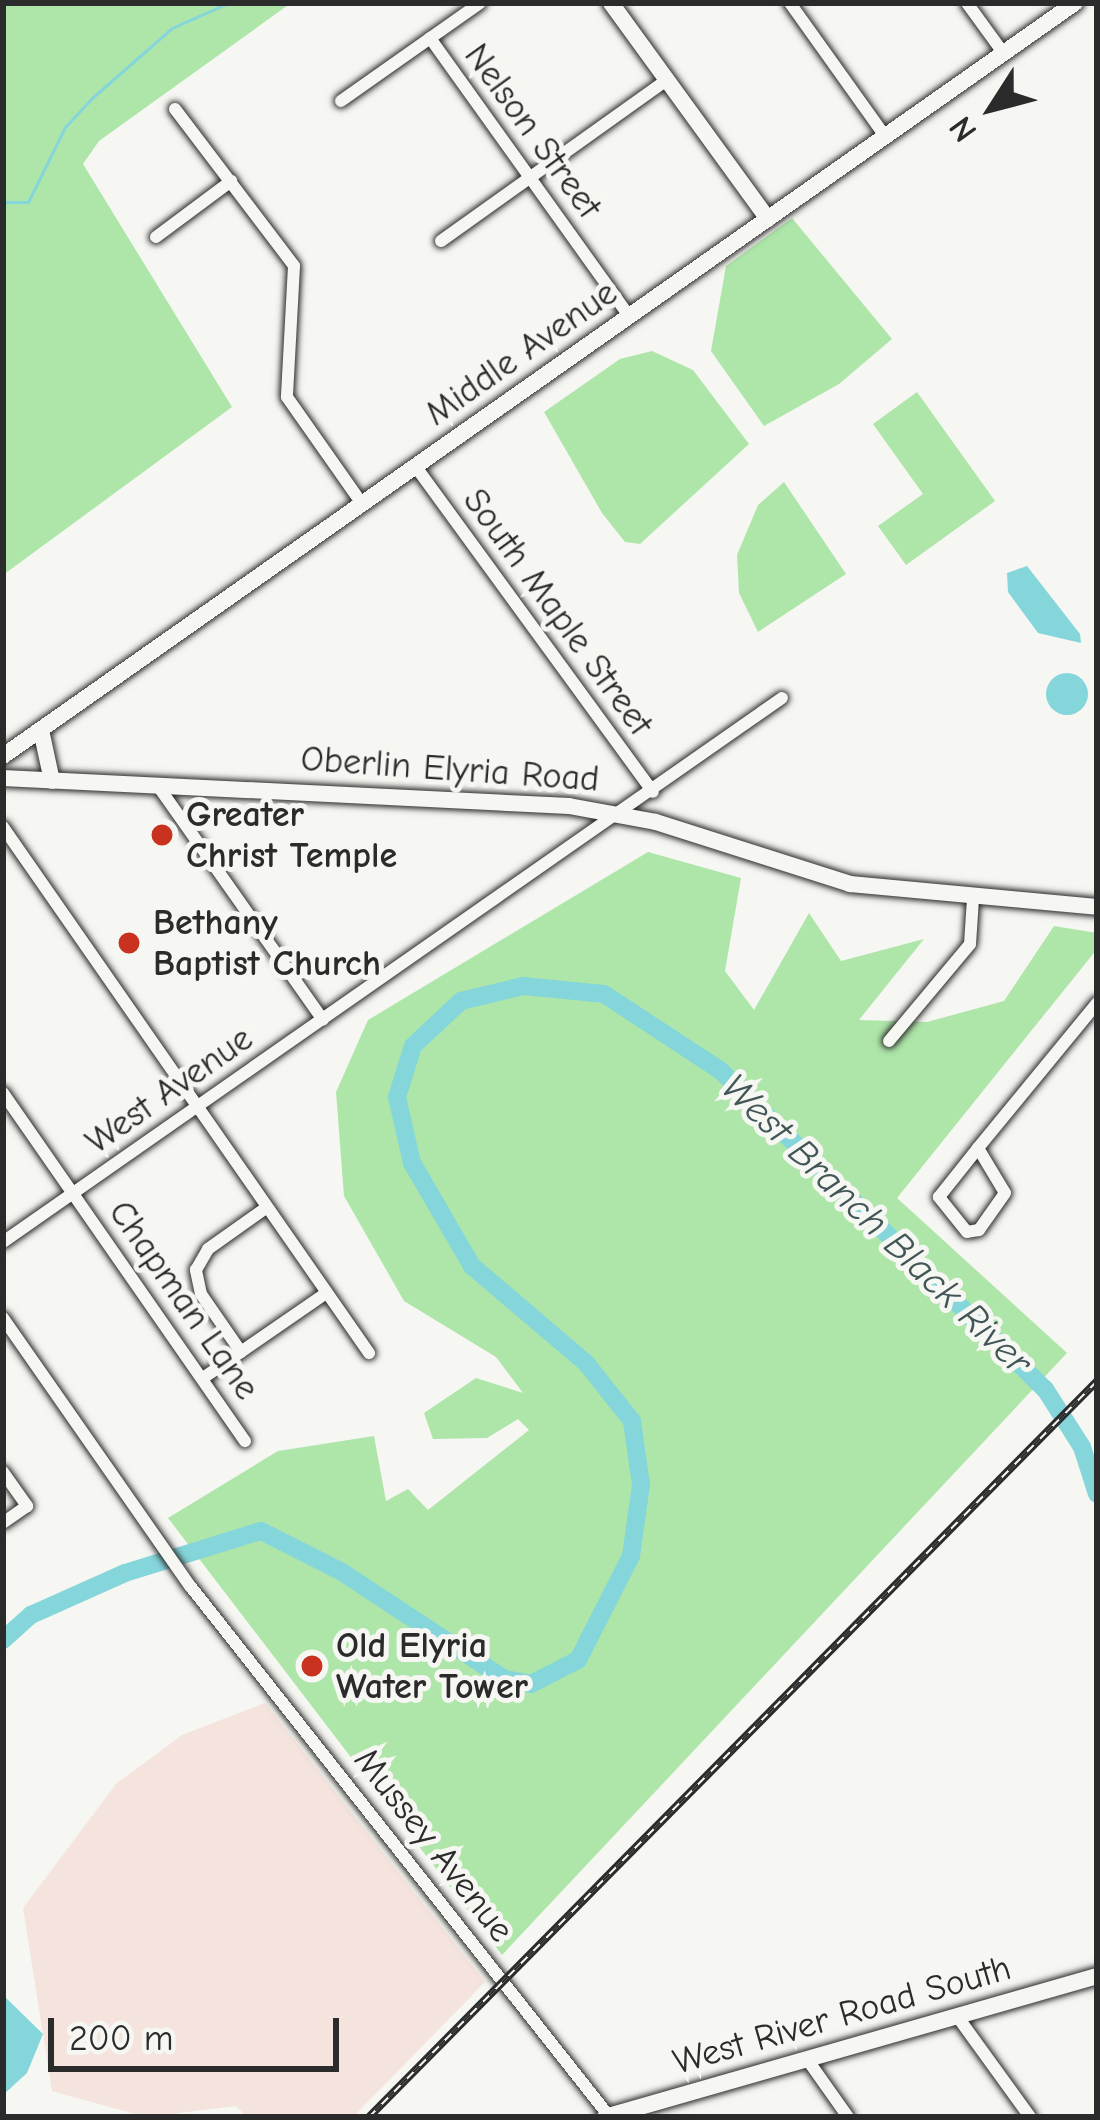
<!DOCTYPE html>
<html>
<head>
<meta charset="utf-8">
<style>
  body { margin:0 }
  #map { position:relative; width:1100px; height:2120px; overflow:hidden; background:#f6f6f2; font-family:"Comic Neue",sans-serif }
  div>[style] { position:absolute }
  .built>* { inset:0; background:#f5e4dd }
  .green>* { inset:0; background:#aee6a9 }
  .water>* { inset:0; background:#85d6db }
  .round { border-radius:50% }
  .stream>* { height:3px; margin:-1.5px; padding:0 1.5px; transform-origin:1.5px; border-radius:1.5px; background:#85d6db }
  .river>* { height:18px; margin:-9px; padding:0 9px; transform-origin:9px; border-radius:9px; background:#85d6db }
  .roads { filter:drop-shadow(0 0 3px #2b2b2b) drop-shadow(0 0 3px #2b2b2b) }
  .street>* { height:12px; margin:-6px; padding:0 6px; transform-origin:6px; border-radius:6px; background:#f6f6f2 }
  .secondary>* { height:16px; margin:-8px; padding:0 8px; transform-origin:8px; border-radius:8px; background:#f6f6f2 }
  .rail>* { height:8px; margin-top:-4px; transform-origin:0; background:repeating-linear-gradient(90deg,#f6f6f2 0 9px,#2b2b2b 0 18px); box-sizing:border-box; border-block:3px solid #2b2b2b }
  .dots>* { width:33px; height:33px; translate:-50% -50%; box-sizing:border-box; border:6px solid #f6f6f2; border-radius:50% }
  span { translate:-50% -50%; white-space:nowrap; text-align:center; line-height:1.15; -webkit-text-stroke:10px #f6f6f2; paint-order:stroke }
  .street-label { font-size:36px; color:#2b2b2b }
  .poi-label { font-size:36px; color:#2b2b2b; font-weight:700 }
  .left { translate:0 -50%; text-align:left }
  .water-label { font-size:39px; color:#425657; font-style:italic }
  .frame { position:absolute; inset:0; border:6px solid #2b2b2b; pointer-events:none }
  .north { position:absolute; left:932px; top:48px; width:120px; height:120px; -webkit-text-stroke:9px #f6f6f2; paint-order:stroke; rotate:234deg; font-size:33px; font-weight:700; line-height:48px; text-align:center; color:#2b2b2b }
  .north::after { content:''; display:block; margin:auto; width:42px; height:54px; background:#2b2b2b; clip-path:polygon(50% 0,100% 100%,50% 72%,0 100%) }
  .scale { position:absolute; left:48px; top:2018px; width:291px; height:54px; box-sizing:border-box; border:6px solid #2b2b2b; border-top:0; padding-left:15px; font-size:36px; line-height:42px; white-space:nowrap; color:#2b2b2b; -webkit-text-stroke:9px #f6f6f2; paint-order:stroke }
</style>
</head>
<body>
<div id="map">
  <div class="built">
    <div style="clip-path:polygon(265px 1703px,485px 1982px,353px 2117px,247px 2117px,236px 2106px,146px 2117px,52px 2091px,23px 1908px,116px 1784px,182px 1735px)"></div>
  </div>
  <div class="green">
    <div style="clip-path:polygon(3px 3px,291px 3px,99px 141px,83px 164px,232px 407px,3px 575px)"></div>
    <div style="clip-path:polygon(792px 218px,892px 339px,839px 384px,764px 426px,711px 351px,726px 266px)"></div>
    <div style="clip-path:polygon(652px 351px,693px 370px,749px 444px,640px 544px,625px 542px,602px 513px,544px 412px,620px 359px)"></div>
    <div style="clip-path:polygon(917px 392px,995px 501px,906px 565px,878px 526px,923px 494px,873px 424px)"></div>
    <div style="clip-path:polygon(784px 482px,846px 574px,758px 632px,739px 593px,737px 555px,758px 505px)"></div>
    <div style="clip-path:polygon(648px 852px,741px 878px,725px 971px,754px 1010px,809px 913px,841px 961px,924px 939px,859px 1020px,927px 1022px,1004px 1001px,1054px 926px,1097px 933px,1097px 949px,897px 1198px,1067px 1353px,502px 1955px,168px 1518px,278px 1451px,374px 1436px,386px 1501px,408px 1489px,428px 1510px,529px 1430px,518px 1419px,487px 1438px,433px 1439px,424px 1413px,476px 1378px,523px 1393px,496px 1357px,404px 1301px,344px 1196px,336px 1092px,368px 1020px)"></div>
  </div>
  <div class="water">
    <div style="clip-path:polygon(1027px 566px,1080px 634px,1081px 643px,1038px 633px,1008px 592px,1007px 573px)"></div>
    <div class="round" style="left:1046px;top:673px;width:42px;height:42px"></div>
    <div style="clip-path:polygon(3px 1995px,43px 2034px,27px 2073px,3px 2095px)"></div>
  </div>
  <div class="stream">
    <div style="left:3px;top:202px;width:25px"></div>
    <div style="left:28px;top:202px;width:84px;rotate:-63.7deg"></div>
    <div style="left:65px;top:127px;width:40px;rotate:-47deg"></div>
    <div style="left:92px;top:98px;width:106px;rotate:-41.2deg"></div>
    <div style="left:172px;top:28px;width:61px;rotate:-24.1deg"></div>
  </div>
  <div class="river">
    <div style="left:3px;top:1640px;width:38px;rotate:-42deg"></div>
    <div style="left:31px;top:1615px;width:103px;rotate:-24.1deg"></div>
    <div style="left:125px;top:1573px;width:142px;rotate:-17.2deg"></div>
    <div style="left:261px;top:1531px;width:91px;rotate:26.8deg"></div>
    <div style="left:342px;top:1572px;width:194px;rotate:33.4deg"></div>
    <div style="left:504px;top:1679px;width:27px;rotate:10deg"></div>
    <div style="left:531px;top:1684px;width:53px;rotate:-27.1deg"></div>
    <div style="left:578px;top:1660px;width:117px;rotate:-63deg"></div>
    <div style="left:631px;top:1556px;width:72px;rotate:-82deg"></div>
    <div style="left:641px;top:1485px;width:65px;rotate:-98deg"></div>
    <div style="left:632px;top:1421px;width:74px;rotate:-128.4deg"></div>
    <div style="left:586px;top:1363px;width:150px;rotate:-139.6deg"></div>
    <div style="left:472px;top:1266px;width:119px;rotate:-120.2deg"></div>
    <div style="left:412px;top:1163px;width:68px;rotate:-102.8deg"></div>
    <div style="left:397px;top:1097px;width:53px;rotate:-72.6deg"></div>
    <div style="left:413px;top:1046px;width:66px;rotate:-43.2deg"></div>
    <div style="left:461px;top:1001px;width:64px;rotate:-13.6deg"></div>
    <div style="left:523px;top:986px;width:81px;rotate:5.6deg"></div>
    <div style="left:604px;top:994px;width:140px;rotate:33.3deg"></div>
    <div style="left:721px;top:1071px;width:454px;rotate:44.5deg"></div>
    <div style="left:1045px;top:1389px;width:69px;rotate:57.5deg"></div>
    <div style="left:1082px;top:1447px;width:49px;rotate:72.3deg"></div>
  </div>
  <div class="roads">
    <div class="street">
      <div style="left:790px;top:3px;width:163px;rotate:54.5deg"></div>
      <div style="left:967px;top:3px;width:63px;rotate:54deg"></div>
      <div style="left:430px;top:38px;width:343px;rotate:54.4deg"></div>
      <div style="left:341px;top:101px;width:170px;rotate:-35.2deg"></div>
      <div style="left:175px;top:109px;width:197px;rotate:52.8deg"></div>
      <div style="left:294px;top:266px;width:131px;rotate:93.1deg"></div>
      <div style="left:287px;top:397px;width:132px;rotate:54.9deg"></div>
      <div style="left:156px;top:237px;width:94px;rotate:-36.7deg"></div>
      <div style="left:441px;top:241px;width:277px;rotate:-35.5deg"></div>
      <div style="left:416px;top:467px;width:402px;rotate:53.9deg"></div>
      <div style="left:158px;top:786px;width:286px;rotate:54.8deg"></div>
      <div style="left:3px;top:827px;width:641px;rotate:55.17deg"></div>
      <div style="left:889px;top:1041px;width:126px;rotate:-50.1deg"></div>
      <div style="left:970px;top:944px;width:45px;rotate:-86.2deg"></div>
      <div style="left:3px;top:1093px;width:424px;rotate:55.2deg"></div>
      <div style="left:978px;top:1148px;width:52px;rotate:59deg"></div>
      <div style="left:1005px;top:1193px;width:45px;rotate:125.1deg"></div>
      <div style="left:979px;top:1230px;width:12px;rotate:171deg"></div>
      <div style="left:967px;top:1232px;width:45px;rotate:-128.7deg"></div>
      <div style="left:939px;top:1197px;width:63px;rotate:-51.5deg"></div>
      <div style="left:978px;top:1148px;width:188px;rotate:-50.6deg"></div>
      <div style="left:3px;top:1242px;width:950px;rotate:-34.93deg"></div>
      <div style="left:3px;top:1318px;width:328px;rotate:55.1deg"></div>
      <div style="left:191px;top:1587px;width:674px;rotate:51.69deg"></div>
      <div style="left:241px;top:1352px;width:70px;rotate:-124.6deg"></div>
      <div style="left:201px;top:1294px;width:25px;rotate:-102deg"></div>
      <div style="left:196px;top:1270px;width:24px;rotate:-60deg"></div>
      <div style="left:208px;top:1249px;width:72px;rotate:-35.4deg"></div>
      <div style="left:203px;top:1378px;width:150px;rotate:-34.6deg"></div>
      <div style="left:3px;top:1472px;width:42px;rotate:54.8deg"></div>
      <div style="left:27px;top:1506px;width:29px;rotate:145deg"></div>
      <div style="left:957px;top:2016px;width:125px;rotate:54.1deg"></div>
      <div style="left:807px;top:2059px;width:71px;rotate:54.7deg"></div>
    </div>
    <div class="secondary">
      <div style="left:611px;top:3px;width:267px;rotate:54deg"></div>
      <div style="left:41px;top:730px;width:52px;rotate:77.8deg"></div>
      <div style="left:3px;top:756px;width:1310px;rotate:-35.09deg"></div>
      <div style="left:3px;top:778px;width:567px;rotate:2.83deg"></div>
      <div style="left:569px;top:806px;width:88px;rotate:10.4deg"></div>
      <div style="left:656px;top:822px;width:204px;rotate:17.7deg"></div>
      <div style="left:850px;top:884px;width:248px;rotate:5.3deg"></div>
      <div style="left:605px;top:2117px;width:512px;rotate:-15.99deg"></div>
    </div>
  </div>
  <div class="rail">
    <div style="left:369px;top:2117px;width:1035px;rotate:-45.31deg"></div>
  </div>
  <div class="dots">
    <div style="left:162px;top:835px;background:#c8321e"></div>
    <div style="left:129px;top:943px;background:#c8321e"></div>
    <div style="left:312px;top:1666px;background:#c8321e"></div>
  </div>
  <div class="street-label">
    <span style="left:533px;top:131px;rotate:54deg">Nelson Street</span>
    <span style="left:521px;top:353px;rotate:-35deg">Middle Avenue</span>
    <span style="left:558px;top:612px;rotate:54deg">South Maple Street</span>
    <span style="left:450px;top:769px;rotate:4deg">Oberlin Elyria Road</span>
    <span style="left:169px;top:1090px;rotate:-35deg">West Avenue</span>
    <span style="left:184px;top:1300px;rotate:55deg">Chapman Lane</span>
    <span style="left:434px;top:1845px;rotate:52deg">Mussey Avenue</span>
    <span style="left:842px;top:2015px;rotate:-16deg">West River Road South</span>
  </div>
  <div class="poi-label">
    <span class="left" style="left:186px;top:835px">Greater<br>Christ Temple</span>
    <span class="left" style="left:153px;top:943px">Bethany<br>Baptist Church</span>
    <span class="left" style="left:336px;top:1666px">Old Elyria<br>Water Tower</span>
  </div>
  <div class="water-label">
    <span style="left:876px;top:1225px;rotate:44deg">West Branch Black River</span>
  </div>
  <div class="frame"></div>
  <div class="north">N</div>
  <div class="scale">200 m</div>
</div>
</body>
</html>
